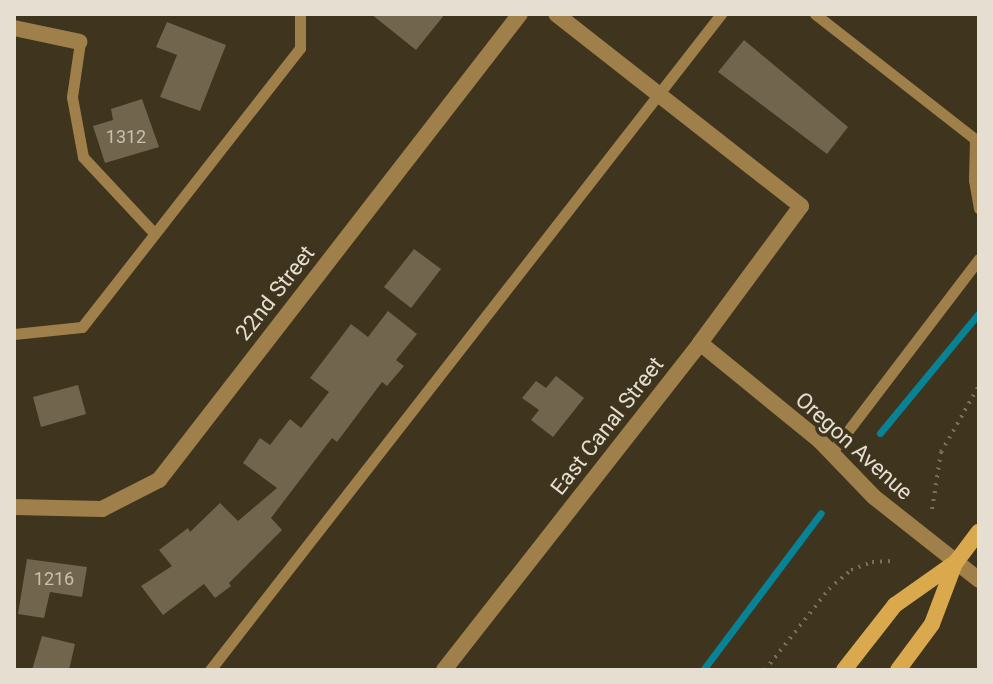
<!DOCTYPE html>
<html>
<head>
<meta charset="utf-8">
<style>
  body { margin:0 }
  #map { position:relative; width:993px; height:684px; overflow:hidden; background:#3f341e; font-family:Roboto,sans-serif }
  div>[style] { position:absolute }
  .stream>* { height:7px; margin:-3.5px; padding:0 3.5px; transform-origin:3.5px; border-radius:3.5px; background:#078395 }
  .building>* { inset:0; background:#71654d }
  .path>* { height:4px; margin-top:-2px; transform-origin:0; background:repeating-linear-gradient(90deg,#786f5c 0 2px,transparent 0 8px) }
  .service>* { height:11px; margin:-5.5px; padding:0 5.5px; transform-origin:5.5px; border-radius:5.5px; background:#9f7f4a }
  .minor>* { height:16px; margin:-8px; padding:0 8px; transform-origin:8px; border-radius:8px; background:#9f7f4a }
  .secondary>* { height:16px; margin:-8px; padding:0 8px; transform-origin:8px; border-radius:8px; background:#daa84d }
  span { translate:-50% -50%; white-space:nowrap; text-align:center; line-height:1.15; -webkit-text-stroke:7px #3f341e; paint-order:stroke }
  .number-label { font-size:18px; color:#c8c0b0 }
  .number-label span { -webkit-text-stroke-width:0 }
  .street-label { font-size:22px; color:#e5ded1 }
  .frame { position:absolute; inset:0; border:16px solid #e5ded1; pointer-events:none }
</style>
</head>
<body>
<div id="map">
  <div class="stream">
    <div style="left:880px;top:433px;width:156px;rotate:-50.5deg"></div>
    <div style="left:703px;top:670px;width:196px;rotate:-53.1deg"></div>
  </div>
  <div class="building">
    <div style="clip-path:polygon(371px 14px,445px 14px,416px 50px)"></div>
    <div style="clip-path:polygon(167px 22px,226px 45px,200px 111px,160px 97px,177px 55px,156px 47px)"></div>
    <div style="clip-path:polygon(744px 40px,848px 127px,827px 154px,718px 72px)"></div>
    <div style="clip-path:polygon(142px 99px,159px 147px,105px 163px,93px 126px,113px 120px,111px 109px)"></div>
    <div style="clip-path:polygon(414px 249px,441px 269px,411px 308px,384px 287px)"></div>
    <div style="clip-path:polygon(388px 311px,417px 334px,396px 360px,404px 366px,387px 386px,382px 382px,337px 442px,332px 438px,271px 518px,282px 530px,229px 583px,231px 586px,215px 598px,204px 584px,163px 615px,141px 586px,172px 566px,159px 550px,188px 528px,190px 532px,220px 503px,238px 521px,277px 488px,243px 463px,260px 438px,270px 445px,290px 419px,301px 428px,329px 392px,310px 378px,351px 324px,368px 337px)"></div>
    <div style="clip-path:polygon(556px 376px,584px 398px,553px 437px,531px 420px,539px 410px,522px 398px,536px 381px,546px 388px)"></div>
    <div style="clip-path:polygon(78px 385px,86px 414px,41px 427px,33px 397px)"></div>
    <div style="clip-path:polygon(27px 559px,87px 567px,82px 597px,50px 592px,44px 618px,18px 614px)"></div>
    <div style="clip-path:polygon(42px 636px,75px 644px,69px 670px,32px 670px)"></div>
  </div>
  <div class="path">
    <div style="left:932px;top:509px;width:58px;rotate:-81deg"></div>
    <div style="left:941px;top:452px;width:76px;rotate:-60.1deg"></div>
    <div style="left:765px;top:670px;width:103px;rotate:-51.7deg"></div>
    <div style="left:829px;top:589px;width:29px;rotate:-41deg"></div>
    <div style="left:851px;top:570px;width:22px;rotate:-21deg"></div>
    <div style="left:872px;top:562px;width:20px;rotate:-3deg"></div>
  </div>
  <div class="service">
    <div style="left:815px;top:14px;width:203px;rotate:38deg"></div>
    <div style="left:975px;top:139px;width:41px;rotate:91.4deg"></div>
    <div style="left:974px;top:180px;width:29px;rotate:80deg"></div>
    <div style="left:80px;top:42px;width:56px;rotate:98.3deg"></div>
    <div style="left:72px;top:97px;width:61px;rotate:79.6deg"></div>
    <div style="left:83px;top:157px;width:105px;rotate:46.9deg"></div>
    <div style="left:14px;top:334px;width:68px;rotate:-5.9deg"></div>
    <div style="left:82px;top:327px;width:354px;rotate:-52deg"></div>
    <div style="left:300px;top:48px;width:34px;rotate:-90deg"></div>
    <div style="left:831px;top:453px;width:244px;rotate:-52.7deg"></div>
    <div style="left:210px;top:670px;width:832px;rotate:-52.08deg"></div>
  </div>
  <div class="minor">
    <div style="left:14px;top:28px;width:67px;rotate:12deg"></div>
    <div style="left:700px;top:343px;width:154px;rotate:39.2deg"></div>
    <div style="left:819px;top:440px;width:79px;rotate:46deg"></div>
    <div style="left:874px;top:497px;width:134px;rotate:38.3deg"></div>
    <div style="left:14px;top:507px;width:88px;rotate:1.3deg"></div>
    <div style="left:102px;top:509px;width:64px;rotate:-27deg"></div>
    <div style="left:159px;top:480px;width:589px;rotate:-52.24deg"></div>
    <div style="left:444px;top:670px;width:415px;rotate:-51.9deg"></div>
    <div style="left:700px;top:343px;width:170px;rotate:-53.6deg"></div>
    <div style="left:801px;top:206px;width:311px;rotate:-141.9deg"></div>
  </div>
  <div class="secondary">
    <div style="left:844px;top:670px;width:83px;rotate:-51.9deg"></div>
    <div style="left:895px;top:605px;width:75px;rotate:-35.2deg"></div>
    <div style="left:956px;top:562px;width:38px;rotate:-53deg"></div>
    <div style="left:898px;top:670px;width:57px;rotate:-53.5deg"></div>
    <div style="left:932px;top:624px;width:65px;rotate:-69.3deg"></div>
  </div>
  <div class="number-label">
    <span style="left:126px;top:137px">1312</span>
    <span style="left:54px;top:579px">1216</span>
  </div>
  <div class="street-label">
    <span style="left:275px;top:293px;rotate:-52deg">22nd Street</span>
    <span style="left:607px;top:426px;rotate:-52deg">East Canal Street</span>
    <span style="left:854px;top:446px;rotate:42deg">Oregon Avenue</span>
  </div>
  <div class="frame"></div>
</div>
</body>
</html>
